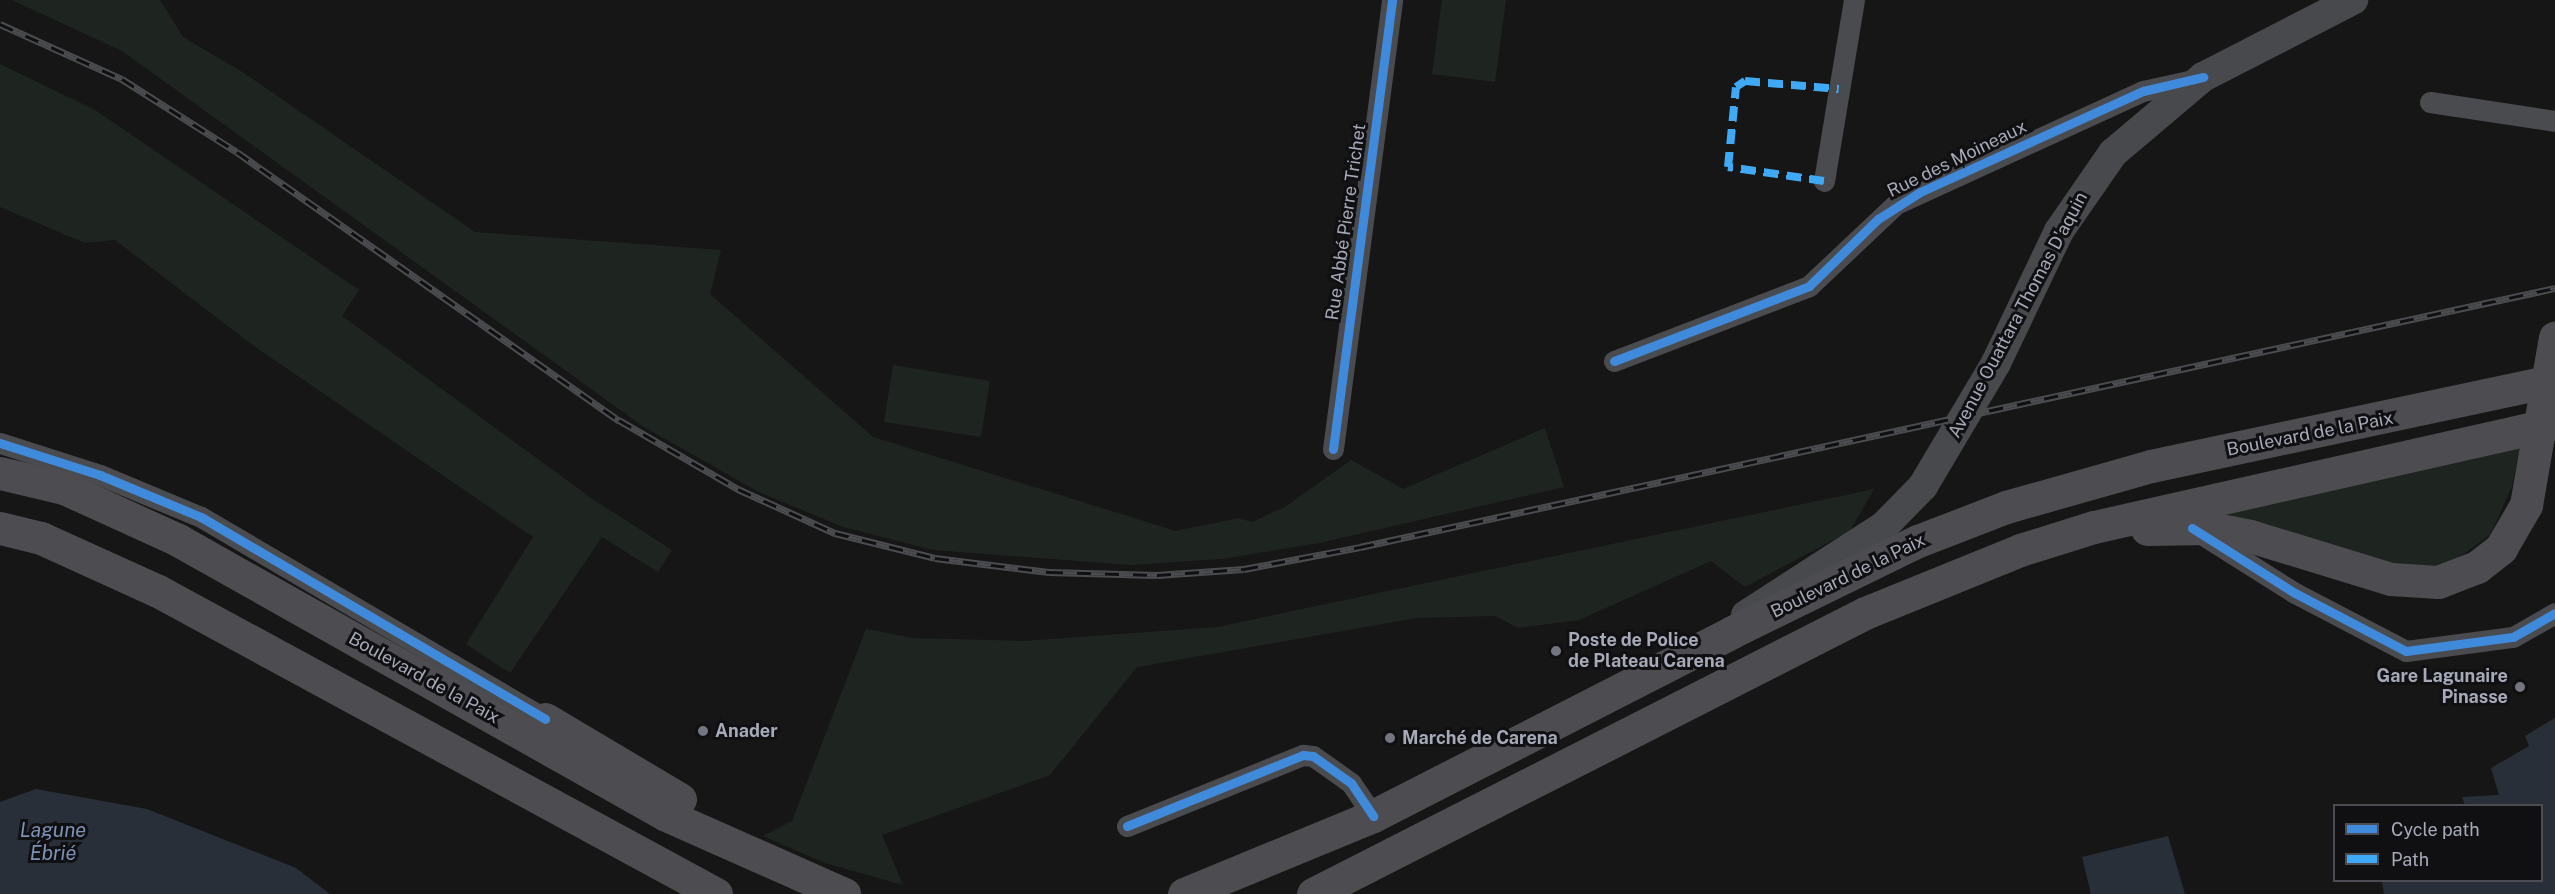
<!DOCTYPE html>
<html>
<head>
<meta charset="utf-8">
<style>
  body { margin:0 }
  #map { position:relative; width:2555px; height:894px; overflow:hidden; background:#161616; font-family:"Public Sans",sans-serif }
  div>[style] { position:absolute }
  .green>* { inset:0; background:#1e2520 }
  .water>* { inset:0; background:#292f39 }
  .street>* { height:21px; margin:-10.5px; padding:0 10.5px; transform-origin:10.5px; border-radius:10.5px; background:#4a4b4f }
  .secondary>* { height:30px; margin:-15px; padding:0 15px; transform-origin:15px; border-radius:15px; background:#48494d }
  .primary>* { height:33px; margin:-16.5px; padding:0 16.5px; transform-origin:16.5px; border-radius:16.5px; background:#4d4d51 }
  .rail>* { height:7px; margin-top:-3.5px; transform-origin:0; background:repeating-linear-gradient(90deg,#101012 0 14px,#4a4c4f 0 28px); box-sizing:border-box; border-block:2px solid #4a4c4f }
  .quiet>* { height:8px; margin-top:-4px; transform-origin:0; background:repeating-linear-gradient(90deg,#3fa9f5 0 15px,transparent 0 23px) }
  .cycleway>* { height:9px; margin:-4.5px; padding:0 4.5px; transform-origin:4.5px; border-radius:4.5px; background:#408adc }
  .dots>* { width:16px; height:16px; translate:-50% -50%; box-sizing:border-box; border:3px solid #101012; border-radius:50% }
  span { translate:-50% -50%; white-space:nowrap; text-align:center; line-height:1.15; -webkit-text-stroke:6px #101012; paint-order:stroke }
  .street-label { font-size:18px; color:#a6a9b8 }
  .poi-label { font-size:18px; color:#a6a9b8; font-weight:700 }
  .left { translate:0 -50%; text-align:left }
  .right { translate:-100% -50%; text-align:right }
  .water-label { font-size:20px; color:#7c92b5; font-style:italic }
  .legend { position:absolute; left:2333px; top:804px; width:210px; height:78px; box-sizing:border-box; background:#101012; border:2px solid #4c4d54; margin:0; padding:8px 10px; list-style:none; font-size:18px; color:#a6a9b8 }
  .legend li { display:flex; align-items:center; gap:12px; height:30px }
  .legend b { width:30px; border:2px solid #4c4d54 }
</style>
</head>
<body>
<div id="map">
  <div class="green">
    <div style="clip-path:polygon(12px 0,160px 0,183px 37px,244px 73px,475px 232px,721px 250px,710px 294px,873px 437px,1176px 531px,1239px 518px,1252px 522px,1285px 507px,1351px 460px,1403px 489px,1545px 428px,1564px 487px,1319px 543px,1222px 559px,1131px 565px,933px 550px,843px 527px,759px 492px,644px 427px,122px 51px)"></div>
    <div style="clip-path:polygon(1442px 0,1506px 0,1495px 82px,1432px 74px)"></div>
    <div style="clip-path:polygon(0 64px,95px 110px,359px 290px,342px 316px,594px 500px,672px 550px,658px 572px,602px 537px,510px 673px,466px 644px,533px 537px,254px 346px,115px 240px,85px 243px,0 207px)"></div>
    <div style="clip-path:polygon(893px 365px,990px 381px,981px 437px,884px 422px)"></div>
    <div style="clip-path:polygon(2520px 446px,2512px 486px,2491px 534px,2447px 566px,2394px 565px,2212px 514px)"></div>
    <div style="clip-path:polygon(1874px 489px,1850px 531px,1745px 587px,1711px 561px,1579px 620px,1518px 628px,1495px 616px,1417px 618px,1137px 667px,1050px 775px,882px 835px,903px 885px,825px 863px,763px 836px,792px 821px,866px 629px,913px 638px,1023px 641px,1217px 627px)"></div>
  </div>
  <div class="water">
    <div style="clip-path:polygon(2555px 718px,2555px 894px,2384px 894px,2382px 881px,2542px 880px,2542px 806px,2465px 805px,2462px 797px,2499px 795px,2491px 768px,2529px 746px,2525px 736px)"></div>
    <div style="clip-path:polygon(36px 789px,147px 809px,296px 868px,330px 894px,0 894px,0 802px)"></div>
    <div style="clip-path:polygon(2168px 836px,2185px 894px,2091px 894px,2082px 857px)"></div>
  </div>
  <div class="street">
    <div style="left:2430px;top:102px;width:126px;rotate:8.6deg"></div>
    <div style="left:1824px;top:181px;width:183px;rotate:-80.6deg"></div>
    <div style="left:1614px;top:361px;width:209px;rotate:-21deg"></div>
    <div style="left:1809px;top:286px;width:120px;rotate:-43.3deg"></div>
    <div style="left:1896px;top:204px;width:272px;rotate:-24.6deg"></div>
    <div style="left:2143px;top:91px;width:56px;rotate:-12.3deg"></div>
    <div style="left:0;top:443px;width:105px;rotate:17.7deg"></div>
    <div style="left:100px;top:475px;width:109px;rotate:22.6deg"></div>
    <div style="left:201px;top:517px;width:399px;rotate:30.4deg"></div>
    <div style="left:1333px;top:449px;width:453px;rotate:-82.5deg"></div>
    <div style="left:2200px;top:533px;width:112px;rotate:32.3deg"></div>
    <div style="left:2295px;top:593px;width:125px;rotate:27.6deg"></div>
    <div style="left:2406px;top:651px;width:108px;rotate:-7.5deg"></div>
    <div style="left:2513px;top:637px;width:48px;rotate:-29.7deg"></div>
    <div style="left:1127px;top:826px;width:190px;rotate:-22deg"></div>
    <div style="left:1303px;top:755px;width:10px;rotate:6deg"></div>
    <div style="left:1313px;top:756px;width:47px;rotate:35.4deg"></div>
    <div style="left:1351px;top:783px;width:40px;rotate:56deg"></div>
  </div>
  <div class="secondary">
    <div style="left:1746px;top:615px;width:164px;rotate:-32.8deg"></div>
    <div style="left:1884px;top:526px;width:56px;rotate:-45.7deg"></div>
    <div style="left:1923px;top:486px;width:143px;rotate:-59.3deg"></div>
    <div style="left:1996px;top:363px;width:146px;rotate:-64.5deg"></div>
    <div style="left:2059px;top:231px;width:95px;rotate:-55.3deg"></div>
    <div style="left:2113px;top:153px;width:118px;rotate:-40.2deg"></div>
    <div style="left:2203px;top:77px;width:169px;rotate:-27.2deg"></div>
  </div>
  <div class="primary">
    <div style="left:0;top:473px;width:66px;rotate:13.2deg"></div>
    <div style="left:64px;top:488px;width:125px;rotate:24.5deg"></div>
    <div style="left:178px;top:540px;width:560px;rotate:29.4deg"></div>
    <div style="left:666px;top:815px;width:195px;rotate:23.9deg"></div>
    <div style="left:0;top:528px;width:42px;rotate:13.7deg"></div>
    <div style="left:41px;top:538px;width:128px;rotate:24.4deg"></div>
    <div style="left:158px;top:591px;width:635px;rotate:28.5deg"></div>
    <div style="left:2147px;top:529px;width:63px;rotate:-0.9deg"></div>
    <div style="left:2210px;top:528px;width:41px;rotate:11.3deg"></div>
    <div style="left:2250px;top:536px;width:147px;rotate:17deg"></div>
    <div style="left:2391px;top:579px;width:47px;rotate:3.7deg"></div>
    <div style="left:2438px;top:582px;width:42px;rotate:-21deg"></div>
    <div style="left:2477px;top:567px;width:31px;rotate:-38deg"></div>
    <div style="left:2501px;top:548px;width:50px;rotate:-59.8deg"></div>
    <div style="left:2526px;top:505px;width:170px;rotate:-80.2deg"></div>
    <div style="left:545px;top:719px;width:157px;rotate:30.7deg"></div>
    <div style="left:1184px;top:894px;width:204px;rotate:-22.4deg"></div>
    <div style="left:1373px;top:816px;width:403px;rotate:-27.1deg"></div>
    <div style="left:1732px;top:632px;width:207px;rotate:-26.1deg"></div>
    <div style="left:1918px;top:541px;width:94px;rotate:-21.1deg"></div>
    <div style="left:2006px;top:507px;width:151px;rotate:-15.8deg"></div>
    <div style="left:2151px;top:466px;width:413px;rotate:-12deg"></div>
    <div style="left:1313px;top:894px;width:619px;rotate:-26.98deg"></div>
    <div style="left:1865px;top:613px;width:167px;rotate:-22.1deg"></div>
    <div style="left:2020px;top:550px;width:77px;rotate:-17.3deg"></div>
    <div style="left:2094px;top:527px;width:473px;rotate:-12.7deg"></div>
  </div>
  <div class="rail">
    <div style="left:0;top:24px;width:134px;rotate:24.3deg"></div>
    <div style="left:122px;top:79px;width:136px;rotate:32.4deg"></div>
    <div style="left:237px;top:152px;width:467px;rotate:35.1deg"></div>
    <div style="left:619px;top:420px;width:138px;rotate:30.1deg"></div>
    <div style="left:738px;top:489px;width:107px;rotate:24.4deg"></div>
    <div style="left:835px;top:533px;width:103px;rotate:14deg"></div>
    <div style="left:935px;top:558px;width:115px;rotate:7deg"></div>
    <div style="left:1049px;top:572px;width:108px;rotate:1.6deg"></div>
    <div style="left:1157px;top:575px;width:87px;rotate:-3.9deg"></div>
    <div style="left:1244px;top:569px;width:118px;rotate:-10.7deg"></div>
    <div style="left:1360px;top:547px;width:1223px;rotate:-12.23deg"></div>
  </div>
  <div class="quiet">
    <div style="left:1824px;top:181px;width:97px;rotate:-171.7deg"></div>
    <div style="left:1728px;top:167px;width:80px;rotate:-84.3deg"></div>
    <div style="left:1736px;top:87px;width:11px;rotate:-34deg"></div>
    <div style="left:1745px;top:81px;width:94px;rotate:4.9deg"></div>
  </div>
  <div class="cycleway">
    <div style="left:1614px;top:361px;width:209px;rotate:-21deg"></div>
    <div style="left:1809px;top:286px;width:96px;rotate:-44.2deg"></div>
    <div style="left:1878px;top:219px;width:50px;rotate:-32.7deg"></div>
    <div style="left:1920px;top:192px;width:245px;rotate:-24.4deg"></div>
    <div style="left:2143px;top:91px;width:62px;rotate:-13.1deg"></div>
    <div style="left:0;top:443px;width:105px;rotate:17.7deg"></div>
    <div style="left:100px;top:475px;width:109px;rotate:22.6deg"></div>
    <div style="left:201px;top:517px;width:399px;rotate:30.4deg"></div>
    <div style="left:1333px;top:449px;width:453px;rotate:-82.5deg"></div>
    <div style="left:2192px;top:528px;width:122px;rotate:32.3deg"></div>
    <div style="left:2295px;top:593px;width:125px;rotate:27.6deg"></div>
    <div style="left:2406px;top:651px;width:108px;rotate:-7.5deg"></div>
    <div style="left:2513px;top:637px;width:48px;rotate:-29.7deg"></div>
    <div style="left:1127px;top:826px;width:190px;rotate:-22deg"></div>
    <div style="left:1303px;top:755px;width:10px;rotate:6deg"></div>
    <div style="left:1313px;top:756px;width:47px;rotate:35.4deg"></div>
    <div style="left:1351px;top:783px;width:40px;rotate:56deg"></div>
  </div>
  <div class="dots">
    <div style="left:1556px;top:651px;background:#74767f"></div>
    <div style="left:2520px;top:687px;background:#74767f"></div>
    <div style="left:703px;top:731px;background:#74767f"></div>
    <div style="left:1390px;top:738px;background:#74767f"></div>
  </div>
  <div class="street-label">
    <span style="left:1957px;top:159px;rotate:-26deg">Rue des Moineaux</span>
    <span style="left:1346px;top:222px;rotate:-82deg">Rue Abbé Pierre Trichet</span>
    <span style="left:2018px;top:315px;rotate:-62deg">Avenue Ouattara Thomas D'aquin</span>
    <span style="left:2310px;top:434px;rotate:-11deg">Boulevard de la Paix</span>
    <span style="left:1848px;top:576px;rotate:-26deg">Boulevard de la Paix</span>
    <span style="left:424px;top:678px;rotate:29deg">Boulevard de la Paix</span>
  </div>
  <div class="poi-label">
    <span class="left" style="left:1568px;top:651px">Poste de Police<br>de Plateau Carena</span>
    <span class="right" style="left:2508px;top:687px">Gare Lagunaire<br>Pinasse</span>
    <span class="left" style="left:715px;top:731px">Anader</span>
    <span class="left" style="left:1402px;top:738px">Marché de Carena</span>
  </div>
  <div class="water-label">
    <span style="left:53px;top:842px">Lagune<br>Ébrié</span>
  </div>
  <ul class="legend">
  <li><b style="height:8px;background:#408adc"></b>Cycle path</li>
  <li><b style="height:8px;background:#3fa9f5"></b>Path</li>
  </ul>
</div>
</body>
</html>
